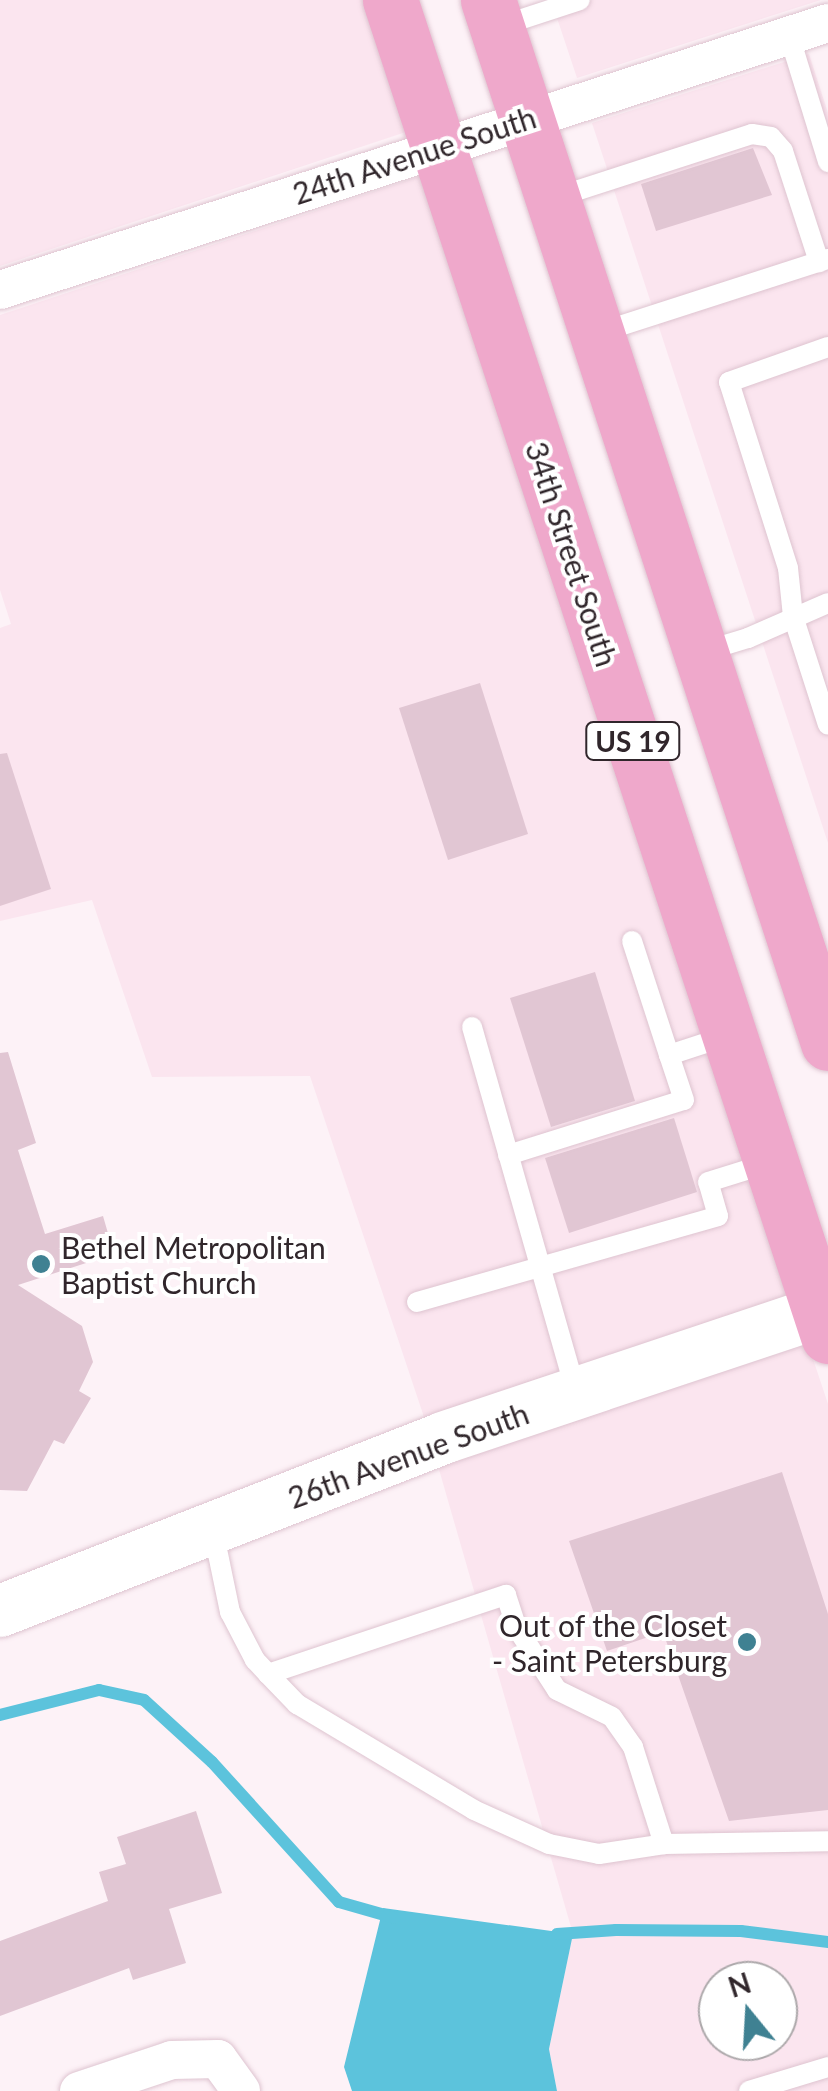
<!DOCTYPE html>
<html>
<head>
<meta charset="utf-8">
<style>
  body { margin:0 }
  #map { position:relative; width:828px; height:2091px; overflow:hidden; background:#fdf2f7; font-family:Lato,sans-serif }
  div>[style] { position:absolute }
  .built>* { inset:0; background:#fbe5ef }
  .water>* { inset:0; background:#5cc3dc }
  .stream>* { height:12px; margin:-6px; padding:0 6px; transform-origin:6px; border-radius:6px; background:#5cc3dc }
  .building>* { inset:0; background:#e1c6d3 }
  .roads { filter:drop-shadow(0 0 2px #dec4d0) drop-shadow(0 0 2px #dec4d0) }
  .lane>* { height:20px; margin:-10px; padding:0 10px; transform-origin:10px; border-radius:10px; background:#fff }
  .street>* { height:38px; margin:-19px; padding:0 19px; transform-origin:19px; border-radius:19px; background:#fff }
  .secondary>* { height:52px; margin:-26px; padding:0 26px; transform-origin:26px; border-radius:26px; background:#fff }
  .highway>* { height:55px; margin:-27.5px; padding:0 27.5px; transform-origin:27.5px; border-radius:27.5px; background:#efa8cb }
  .dots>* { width:28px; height:28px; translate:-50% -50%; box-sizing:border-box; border:5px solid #fff; border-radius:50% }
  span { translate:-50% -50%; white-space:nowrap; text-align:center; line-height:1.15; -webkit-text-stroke:8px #fff; paint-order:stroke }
  .shield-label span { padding:2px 8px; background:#fff; border:2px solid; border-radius:8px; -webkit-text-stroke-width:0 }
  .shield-label { font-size:28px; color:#30262b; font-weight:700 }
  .street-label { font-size:30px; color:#30262b }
  .poi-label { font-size:30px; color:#30262b }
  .left { translate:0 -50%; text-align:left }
  .right { translate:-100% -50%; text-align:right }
  .north { position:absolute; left:698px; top:1961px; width:100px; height:100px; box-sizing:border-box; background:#fff; border:2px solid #aca8aa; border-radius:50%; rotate:342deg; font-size:28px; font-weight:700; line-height:40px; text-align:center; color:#30262b }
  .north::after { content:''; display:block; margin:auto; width:35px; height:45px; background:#3f8192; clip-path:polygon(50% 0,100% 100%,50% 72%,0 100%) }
</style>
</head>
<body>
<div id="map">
  <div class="built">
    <div style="clip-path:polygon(0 0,363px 0,409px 131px,0 266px)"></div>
    <div style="clip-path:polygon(551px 0,821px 0,577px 78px)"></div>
    <div style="clip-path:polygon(809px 54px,828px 113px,828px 843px,592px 123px)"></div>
    <div style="clip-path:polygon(424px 175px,793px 1296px,425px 1420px,310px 1076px,152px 1077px,92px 900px,0 921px,0 628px,11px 624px,0 590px,0 315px)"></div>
    <div style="clip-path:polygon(evenodd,807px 1341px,828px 1404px,828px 2091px,557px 2091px,549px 2049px,573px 1934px,438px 1466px,807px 1341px,718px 1981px,778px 1981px,778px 2041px,718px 2041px,718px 1981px)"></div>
  </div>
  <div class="water">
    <div style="clip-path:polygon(383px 1908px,573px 1934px,549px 2049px,557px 2091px,352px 2091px,344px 2067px)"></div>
  </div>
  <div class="stream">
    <div style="left:0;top:1715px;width:102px;rotate:-14.2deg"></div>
    <div style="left:99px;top:1690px;width:46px;rotate:12.5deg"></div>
    <div style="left:144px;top:1700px;width:92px;rotate:42.4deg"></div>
    <div style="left:212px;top:1762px;width:189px;rotate:47.8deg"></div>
    <div style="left:339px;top:1902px;width:58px;rotate:15.9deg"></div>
    <div style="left:557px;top:1934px;width:59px;rotate:-3.9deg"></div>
    <div style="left:616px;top:1930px;width:125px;rotate:0.5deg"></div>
    <div style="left:741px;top:1931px;width:88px;rotate:7.2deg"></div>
  </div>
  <div class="building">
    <div style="clip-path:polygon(753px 148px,772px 195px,656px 231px,641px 184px)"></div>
    <div style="clip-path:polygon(480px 683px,528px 834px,448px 860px,399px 708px)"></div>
    <div style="clip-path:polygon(7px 753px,51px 889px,0 906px,0 754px)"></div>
    <div style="clip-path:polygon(595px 972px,635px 1101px,551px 1127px,510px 998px)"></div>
    <div style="clip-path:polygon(8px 1052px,36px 1143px,18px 1150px,45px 1234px,103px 1216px,114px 1254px,18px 1285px,82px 1326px,93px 1362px,79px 1391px,91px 1398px,64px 1444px,54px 1440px,27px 1491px,0 1490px,0 1053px)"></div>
    <div style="clip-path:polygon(674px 1118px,697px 1192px,569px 1233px,545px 1158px)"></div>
    <div style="clip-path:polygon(782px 1472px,828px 1614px,828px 1810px,729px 1821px,663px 1632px,607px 1651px,569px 1541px)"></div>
    <div style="clip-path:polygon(196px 1811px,222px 1893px,169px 1909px,186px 1963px,133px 1980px,129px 1968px,0 2016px,0 1941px,108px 1901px,99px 1872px,126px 1864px,117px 1837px)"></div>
  </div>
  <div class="roads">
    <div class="lane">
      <div style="left:498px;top:27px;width:86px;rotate:-18.2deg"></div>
      <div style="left:789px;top:35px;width:133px;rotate:72.9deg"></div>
      <div style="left:554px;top:198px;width:208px;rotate:-17.9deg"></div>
      <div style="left:752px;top:134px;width:19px;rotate:9deg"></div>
      <div style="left:771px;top:137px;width:18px;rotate:49deg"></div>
      <div style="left:783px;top:151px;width:117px;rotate:72deg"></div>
      <div style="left:598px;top:333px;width:241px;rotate:-17.9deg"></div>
      <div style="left:828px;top:347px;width:105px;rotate:160.5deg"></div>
      <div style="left:729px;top:382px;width:195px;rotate:72.4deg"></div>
      <div style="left:788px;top:568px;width:48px;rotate:84.1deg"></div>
      <div style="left:793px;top:616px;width:114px;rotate:72.2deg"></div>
      <div style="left:702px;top:652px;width:48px;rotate:-16.9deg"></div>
      <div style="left:748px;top:638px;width:87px;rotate:-23.6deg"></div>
      <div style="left:632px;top:941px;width:120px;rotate:72deg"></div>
      <div style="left:472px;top:1027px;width:380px;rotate:74.1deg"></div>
      <div style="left:508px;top:1155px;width:184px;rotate:-17.4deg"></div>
      <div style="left:684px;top:1100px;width:47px;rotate:-108.4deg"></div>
      <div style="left:669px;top:1055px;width:61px;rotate:-18.1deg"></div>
      <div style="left:417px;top:1302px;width:313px;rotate:-15.9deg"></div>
      <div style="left:718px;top:1216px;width:35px;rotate:-106deg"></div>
      <div style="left:708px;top:1182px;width:64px;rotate:-17.3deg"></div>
      <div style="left:213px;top:1530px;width:84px;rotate:78.3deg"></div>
      <div style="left:230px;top:1612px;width:54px;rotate:62.5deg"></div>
      <div style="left:255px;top:1660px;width:19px;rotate:47deg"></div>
      <div style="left:268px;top:1674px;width:42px;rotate:46deg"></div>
      <div style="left:297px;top:1704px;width:206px;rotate:30.9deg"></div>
      <div style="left:474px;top:1810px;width:82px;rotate:24.4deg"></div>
      <div style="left:549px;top:1844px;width:51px;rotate:11.3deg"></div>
      <div style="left:599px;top:1854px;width:66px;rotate:-8.7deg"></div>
      <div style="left:664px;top:1844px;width:164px;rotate:-1deg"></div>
      <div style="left:268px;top:1674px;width:251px;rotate:-18.4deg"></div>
      <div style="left:506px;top:1595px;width:35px;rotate:72deg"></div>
      <div style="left:517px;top:1628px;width:74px;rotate:57.2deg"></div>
      <div style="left:557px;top:1690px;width:61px;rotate:26.1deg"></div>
      <div style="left:612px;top:1717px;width:37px;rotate:55deg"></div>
      <div style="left:633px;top:1747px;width:102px;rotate:72.3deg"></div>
      <div style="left:749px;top:2091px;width:83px;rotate:-16.9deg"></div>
    </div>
    <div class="street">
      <div style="left:0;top:290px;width:870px;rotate:-17.87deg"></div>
      <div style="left:79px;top:2091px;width:98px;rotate:-18.4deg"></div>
      <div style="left:172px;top:2060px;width:46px;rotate:-1.2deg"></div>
      <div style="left:218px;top:2059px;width:39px;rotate:54deg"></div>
    </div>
    <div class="secondary">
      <div style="left:0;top:1611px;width:476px;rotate:-21.3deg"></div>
      <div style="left:443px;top:1438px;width:397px;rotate:-18.5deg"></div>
      <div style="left:820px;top:1312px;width:11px;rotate:-41deg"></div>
    </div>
    <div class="highway">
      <div style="left:390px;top:0;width:1406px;rotate:71.85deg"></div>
      <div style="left:488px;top:0;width:1097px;rotate:71.94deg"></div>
    </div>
  </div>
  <div class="dots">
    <div style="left:41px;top:1264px;background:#3f8192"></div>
    <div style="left:747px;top:1642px;background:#3f8192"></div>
  </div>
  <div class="shield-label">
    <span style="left:633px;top:741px">US 19</span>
  </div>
  <div class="street-label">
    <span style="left:414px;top:155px;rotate:-18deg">24th Avenue South</span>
    <span style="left:572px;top:554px;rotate:72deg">34th Street South</span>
    <span style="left:408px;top:1455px;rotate:-20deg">26th Avenue South</span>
  </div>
  <div class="poi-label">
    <span class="left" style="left:61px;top:1264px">Bethel Metropolitan<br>Baptist Church</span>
    <span class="right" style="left:727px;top:1642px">Out of the Closet<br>- Saint Petersburg</span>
  </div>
  <div class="north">N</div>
</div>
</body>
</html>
